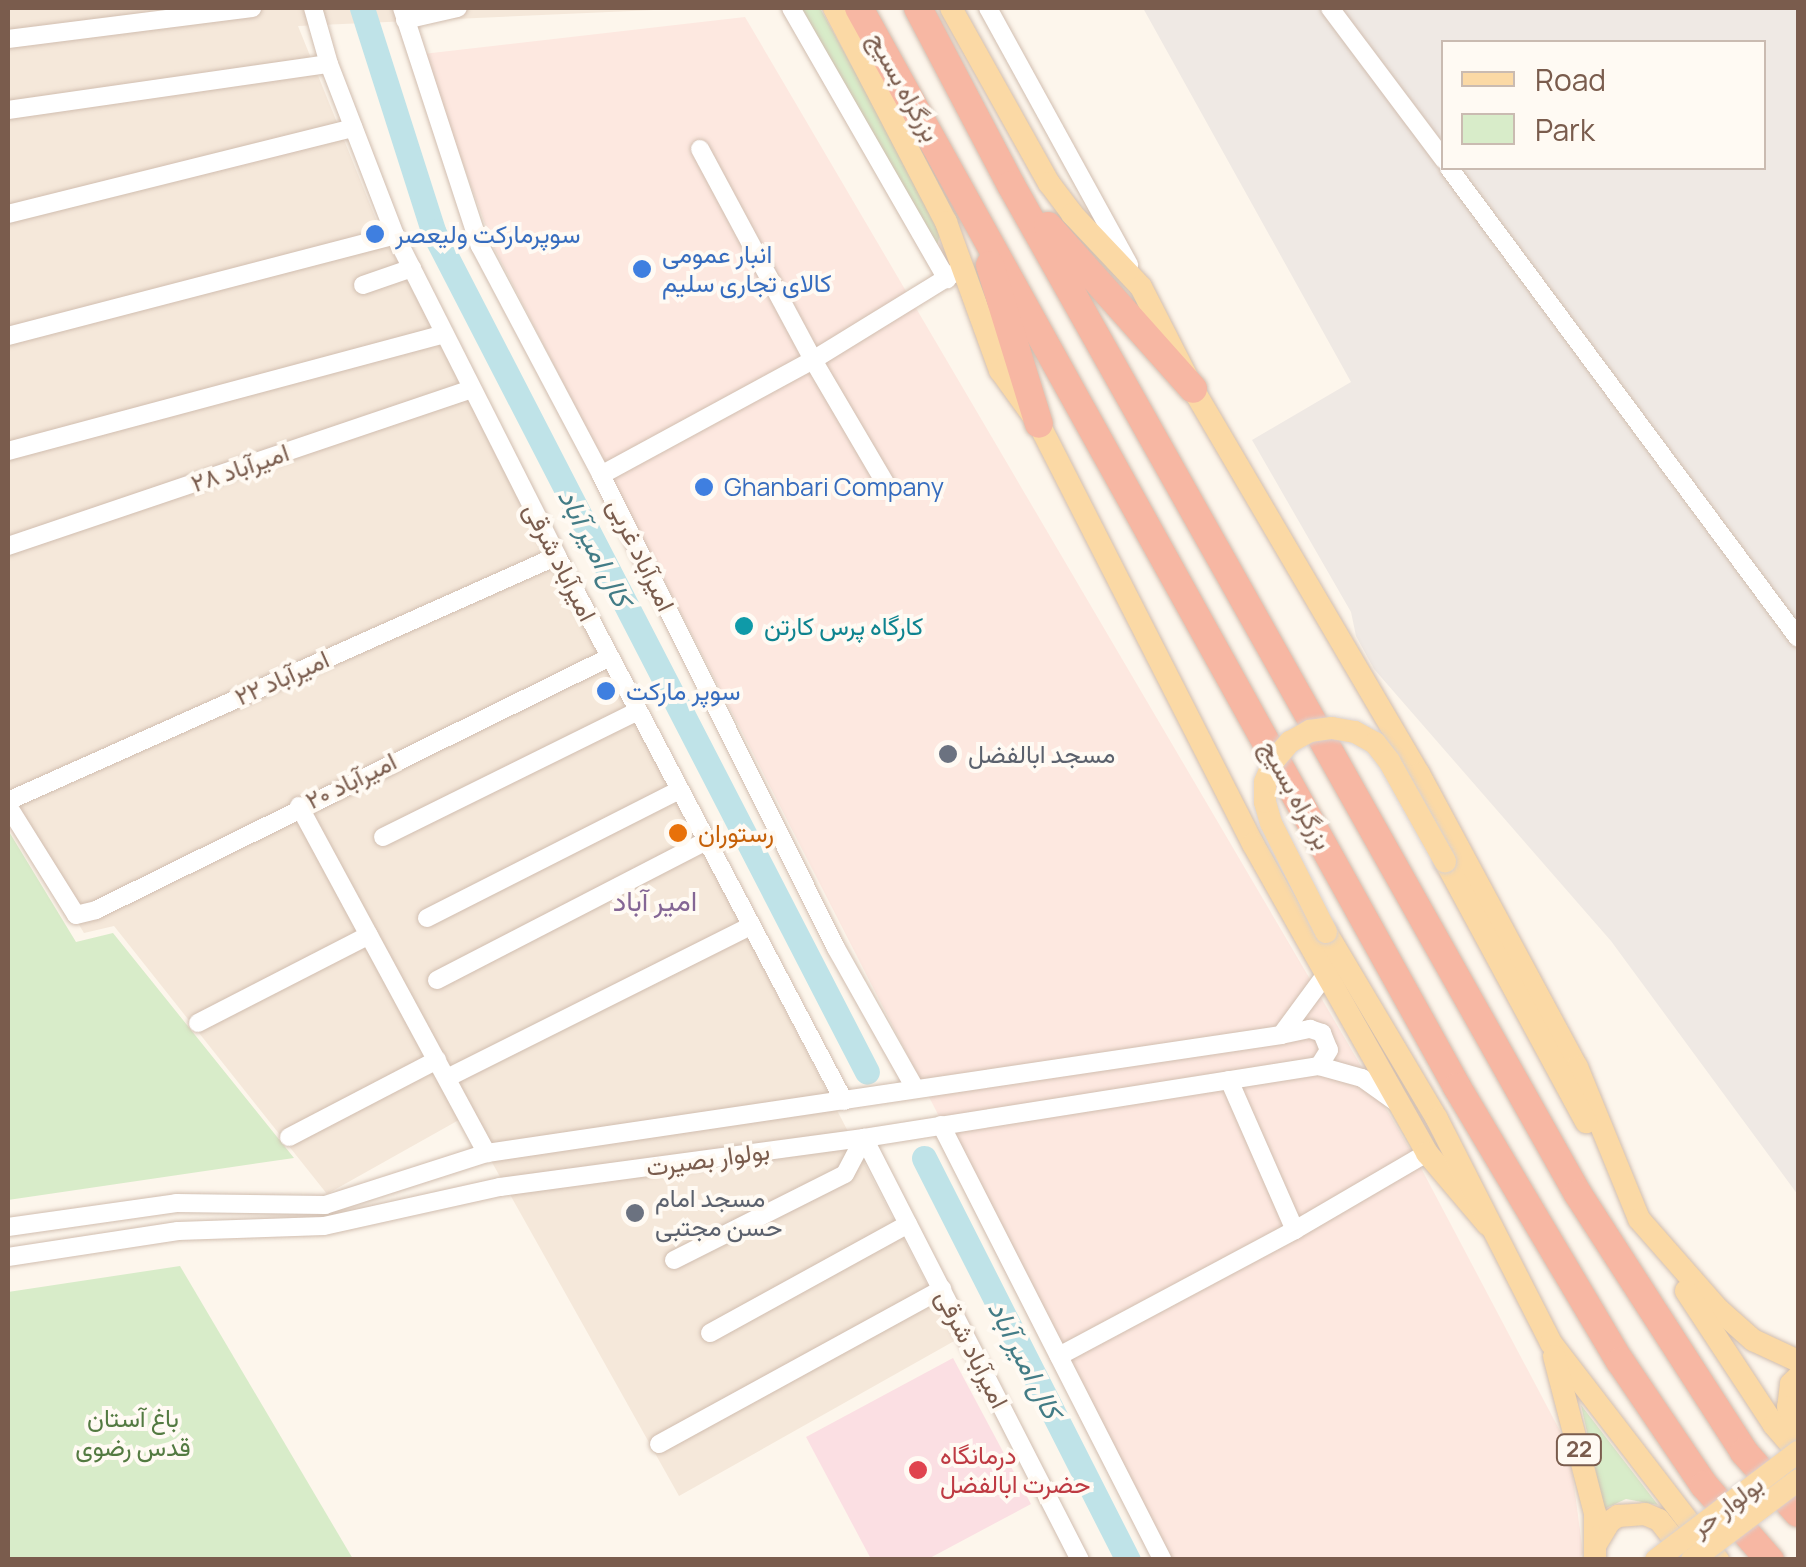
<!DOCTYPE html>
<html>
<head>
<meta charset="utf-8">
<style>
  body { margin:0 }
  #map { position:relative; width:1806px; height:1567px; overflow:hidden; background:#fdf6ec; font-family:Manrope,Vazirmatn,sans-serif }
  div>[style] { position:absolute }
  .residential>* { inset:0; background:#f5e8da }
  .commercial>* { inset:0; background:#fde8e0 }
  .industrial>* { inset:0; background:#efe9e4 }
  .medical>* { inset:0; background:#fbdfe3 }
  .green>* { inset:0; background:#d8ecc9 }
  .river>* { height:25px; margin:-12.5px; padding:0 12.5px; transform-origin:12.5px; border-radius:12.5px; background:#bfe3e8 }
  .roads { filter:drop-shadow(0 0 2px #d1beb0) drop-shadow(0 0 2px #d1beb0) }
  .minor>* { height:18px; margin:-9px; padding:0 9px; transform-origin:9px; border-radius:9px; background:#fff }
  .major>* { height:22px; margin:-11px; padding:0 11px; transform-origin:11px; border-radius:11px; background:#fbd9a5 }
  .highway>* { height:28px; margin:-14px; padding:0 14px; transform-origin:14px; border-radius:14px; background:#f7b7a3 }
  .bridges { filter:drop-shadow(0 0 2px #dad1cd) drop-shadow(0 0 2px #dad1cd) }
  .major-bridge>* { height:22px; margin:-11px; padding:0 11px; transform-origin:11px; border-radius:11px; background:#fbd9a5 }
  .dots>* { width:28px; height:28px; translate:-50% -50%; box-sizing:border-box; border:5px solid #fffaf3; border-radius:50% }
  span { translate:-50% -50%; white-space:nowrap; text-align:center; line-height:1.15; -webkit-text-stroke:8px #fffaf3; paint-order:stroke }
  .shield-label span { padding:2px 8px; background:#fffaf3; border:2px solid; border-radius:8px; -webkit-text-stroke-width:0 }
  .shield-label { font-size:22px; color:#7a5c4d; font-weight:700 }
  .street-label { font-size:25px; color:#7a5c4d }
  .shop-label { font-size:25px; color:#366cbe }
  .left { translate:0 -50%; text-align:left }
  .culture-label { font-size:25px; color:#0d838f }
  .worship-label { font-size:25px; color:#5b616d }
  .food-label { font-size:25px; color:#c56008 }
  .park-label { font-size:25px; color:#537a41 }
  .health-label { font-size:25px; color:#be3a42 }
  .water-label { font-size:28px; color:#437c86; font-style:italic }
  .neighbourhood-label { font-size:28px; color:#846695 }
  .frame { position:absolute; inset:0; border:10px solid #7a5c4d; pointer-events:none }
  .legend { position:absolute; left:1441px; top:40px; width:325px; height:130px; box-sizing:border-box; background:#fffaf3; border:2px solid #cabbb1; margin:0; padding:12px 18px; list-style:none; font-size:30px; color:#7a5c4d }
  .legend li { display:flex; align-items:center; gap:20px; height:50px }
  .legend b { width:50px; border:2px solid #cabbb1 }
</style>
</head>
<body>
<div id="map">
  <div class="residential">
    <div style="clip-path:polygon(8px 8px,699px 8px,298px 26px,378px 224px,956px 1340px,679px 1496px,466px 1116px,327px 1194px,114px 926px,84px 933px,8px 807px)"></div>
  </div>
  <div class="commercial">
    <div style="clip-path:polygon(745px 17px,1421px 1168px,1569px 1448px,1583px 1553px,1579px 1559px,1172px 1559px,1009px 1253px,493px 246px,423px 54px)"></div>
  </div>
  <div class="industrial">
    <div style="clip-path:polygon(evenodd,1143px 8px,1798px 8px,1798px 1195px,1611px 941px,1374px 669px,1356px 636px,1351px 612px,1252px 440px,1351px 382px,1143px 8px,1444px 42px,1764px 42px,1764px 168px,1444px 168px,1444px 42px)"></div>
  </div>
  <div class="medical">
    <div style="clip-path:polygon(953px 1358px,1031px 1504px,928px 1559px,871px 1559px,806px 1437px)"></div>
  </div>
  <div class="green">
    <div style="clip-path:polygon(799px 8px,820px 8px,938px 223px,941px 231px,935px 253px)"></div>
    <div style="clip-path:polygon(8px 830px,76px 942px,113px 933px,294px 1158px,8px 1200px)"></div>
    <div style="clip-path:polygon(180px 1266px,353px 1559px,8px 1559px,8px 1292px)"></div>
    <div style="clip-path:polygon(1581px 1405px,1658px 1505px,1626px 1499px,1604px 1509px)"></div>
  </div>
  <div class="river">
    <div style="left:362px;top:8px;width:234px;rotate:72.3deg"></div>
    <div style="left:433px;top:231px;width:946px;rotate:62.7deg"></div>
    <div style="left:924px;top:1158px;width:451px;rotate:63.1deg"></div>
  </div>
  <div class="roads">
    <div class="minor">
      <div style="left:313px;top:8px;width:58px;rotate:74.1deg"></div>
      <div style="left:329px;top:64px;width:183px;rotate:68.9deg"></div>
      <div style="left:395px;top:235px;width:360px;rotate:63.2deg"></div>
      <div style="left:557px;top:556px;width:616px;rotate:62.23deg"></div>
      <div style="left:402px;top:8px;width:250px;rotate:71.9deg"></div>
      <div style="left:480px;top:246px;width:259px;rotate:62.1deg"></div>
      <div style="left:601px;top:475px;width:528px;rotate:63.58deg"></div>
      <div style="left:836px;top:948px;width:161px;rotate:60.6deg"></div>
      <div style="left:791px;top:8px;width:313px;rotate:60.1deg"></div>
      <div style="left:988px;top:8px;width:293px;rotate:61.2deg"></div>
      <div style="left:1330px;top:8px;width:190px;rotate:53.1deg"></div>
      <div style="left:405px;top:20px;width:54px;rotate:-12.8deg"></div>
      <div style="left:8px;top:39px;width:246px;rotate:-7.2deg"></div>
      <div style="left:8px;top:110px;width:324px;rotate:-8.2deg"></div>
      <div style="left:700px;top:149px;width:239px;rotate:61.8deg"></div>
      <div style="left:813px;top:360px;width:148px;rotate:59.6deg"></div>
      <div style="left:1449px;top:168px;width:585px;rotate:53.4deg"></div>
      <div style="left:8px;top:214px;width:356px;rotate:-14deg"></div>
      <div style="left:363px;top:285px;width:52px;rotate:-19.1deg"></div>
      <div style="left:8px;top:336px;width:400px;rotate:-14.6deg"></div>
      <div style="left:8px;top:451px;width:451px;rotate:-15deg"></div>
      <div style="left:601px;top:475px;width:241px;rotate:-28.5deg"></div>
      <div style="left:813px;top:360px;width:174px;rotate:-31.6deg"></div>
      <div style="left:8px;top:546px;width:490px;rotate:-18.7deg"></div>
      <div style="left:8px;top:801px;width:601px;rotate:-24.05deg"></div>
      <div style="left:8px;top:806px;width:128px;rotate:58deg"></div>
      <div style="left:76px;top:915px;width:21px;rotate:-14deg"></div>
      <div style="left:96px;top:910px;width:573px;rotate:-26.21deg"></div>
      <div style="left:299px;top:806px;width:395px;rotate:61.6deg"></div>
      <div style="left:383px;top:837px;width:284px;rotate:-26.3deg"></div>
      <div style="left:427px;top:918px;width:283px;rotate:-26.9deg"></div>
      <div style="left:437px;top:980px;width:303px;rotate:-27.3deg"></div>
      <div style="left:198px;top:1023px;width:192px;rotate:-27.2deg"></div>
      <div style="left:1281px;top:1035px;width:30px;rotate:-12deg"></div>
      <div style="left:1310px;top:1029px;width:13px;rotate:18deg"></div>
      <div style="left:1322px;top:1033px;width:18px;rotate:68deg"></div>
      <div style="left:1329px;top:1050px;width:19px;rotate:122deg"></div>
      <div style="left:447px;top:1078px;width:340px;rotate:-26.6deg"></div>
      <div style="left:1229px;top:1080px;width:164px;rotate:66.3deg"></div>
      <div style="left:941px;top:1125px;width:488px;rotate:63deg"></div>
      <div style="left:289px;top:1137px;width:167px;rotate:-27.5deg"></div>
      <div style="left:864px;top:1138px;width:474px;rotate:62.9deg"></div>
      <div style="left:8px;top:1227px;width:170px;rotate:-8.1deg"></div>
      <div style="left:176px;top:1203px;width:149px;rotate:0.8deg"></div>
      <div style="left:325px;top:1205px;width:170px;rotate:-17.8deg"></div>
      <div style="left:487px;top:1153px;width:803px;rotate:-8.45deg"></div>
      <div style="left:1281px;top:1035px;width:76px;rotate:-53.6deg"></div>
      <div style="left:8px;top:1257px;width:172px;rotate:-8.7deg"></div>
      <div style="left:178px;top:1231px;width:146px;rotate:-2deg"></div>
      <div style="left:324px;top:1226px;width:180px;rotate:-12.5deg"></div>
      <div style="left:500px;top:1187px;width:367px;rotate:-7.7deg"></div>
      <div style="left:864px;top:1138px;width:461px;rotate:-9deg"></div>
      <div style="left:1319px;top:1066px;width:45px;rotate:15.6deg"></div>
      <div style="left:1362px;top:1078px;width:43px;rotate:35.5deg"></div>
      <div style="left:674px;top:1260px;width:191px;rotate:-26.7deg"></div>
      <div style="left:845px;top:1174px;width:41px;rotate:-62.2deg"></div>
      <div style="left:710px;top:1333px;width:226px;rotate:-28.8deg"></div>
      <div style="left:1059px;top:1356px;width:268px;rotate:-28.1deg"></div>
      <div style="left:1295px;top:1230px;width:153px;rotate:-30.3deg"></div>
      <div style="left:659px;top:1444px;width:323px;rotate:-28.7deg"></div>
    </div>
    <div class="major">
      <div style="left:834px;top:8px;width:242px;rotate:62.4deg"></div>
      <div style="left:946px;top:222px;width:158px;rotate:70deg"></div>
      <div style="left:1000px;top:370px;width:67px;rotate:54.2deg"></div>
      <div style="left:1039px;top:424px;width:471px;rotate:63deg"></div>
      <div style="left:1253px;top:844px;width:355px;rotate:60.6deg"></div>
      <div style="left:1427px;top:1153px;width:94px;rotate:49.7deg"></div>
      <div style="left:951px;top:8px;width:201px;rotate:60.8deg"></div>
      <div style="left:1049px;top:183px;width:39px;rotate:53deg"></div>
      <div style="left:1072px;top:214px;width:100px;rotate:46.6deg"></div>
      <div style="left:1141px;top:287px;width:114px;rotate:63deg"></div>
      <div style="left:1193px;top:389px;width:446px;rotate:59.6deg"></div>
      <div style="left:1419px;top:774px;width:333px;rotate:61.7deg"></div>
      <div style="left:1577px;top:1067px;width:164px;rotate:67.8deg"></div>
      <div style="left:1639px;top:1219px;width:120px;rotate:48.7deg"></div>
      <div style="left:1718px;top:1309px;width:47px;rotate:41.5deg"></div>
      <div style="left:1753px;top:1340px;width:50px;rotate:25deg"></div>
      <div style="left:1445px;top:861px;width:297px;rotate:61.6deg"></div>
      <div style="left:1326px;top:932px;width:217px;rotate:59.3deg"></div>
      <div style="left:1437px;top:1119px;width:251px;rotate:63deg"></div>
      <div style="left:1551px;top:1343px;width:274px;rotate:52.4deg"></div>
      <div style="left:1686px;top:1291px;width:160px;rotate:56.7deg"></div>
      <div style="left:1774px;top:1425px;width:37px;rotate:49deg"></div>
      <div style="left:1554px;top:1356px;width:162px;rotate:75.4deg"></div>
      <div style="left:1595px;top:1513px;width:47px;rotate:90deg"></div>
      <div style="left:1798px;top:1377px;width:10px;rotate:135deg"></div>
      <div style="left:1791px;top:1384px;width:23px;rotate:97deg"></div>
      <div style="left:1788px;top:1407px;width:23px;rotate:65deg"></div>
      <div style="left:1596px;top:1544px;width:26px;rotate:-59deg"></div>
      <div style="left:1609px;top:1522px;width:11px;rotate:-34deg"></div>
      <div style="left:1618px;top:1516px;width:27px;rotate:-4deg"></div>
      <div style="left:1645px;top:1514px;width:15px;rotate:23deg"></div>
      <div style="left:1659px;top:1520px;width:47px;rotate:51.9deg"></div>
    </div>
    <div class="highway">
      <div style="left:859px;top:8px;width:1234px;rotate:61deg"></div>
      <div style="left:1457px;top:1087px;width:319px;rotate:59.3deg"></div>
      <div style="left:1620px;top:1361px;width:150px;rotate:55.9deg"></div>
      <div style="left:1704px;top:1485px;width:100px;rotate:48.7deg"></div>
      <div style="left:918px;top:8px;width:200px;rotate:62.3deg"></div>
      <div style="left:1011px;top:185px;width:1157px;rotate:60.67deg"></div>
      <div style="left:1578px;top:1194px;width:307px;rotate:57.2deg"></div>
      <div style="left:1744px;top:1452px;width:81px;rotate:48.5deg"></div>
      <div style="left:1048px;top:226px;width:218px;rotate:48.3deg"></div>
      <div style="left:990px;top:265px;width:166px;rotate:72.9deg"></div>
    </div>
  </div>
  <div class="bridges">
    <div class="major-bridge">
      <div style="left:1326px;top:932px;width:122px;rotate:-116.8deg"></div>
      <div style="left:1271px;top:823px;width:22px;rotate:-106deg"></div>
      <div style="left:1265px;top:802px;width:20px;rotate:-90deg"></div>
      <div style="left:1265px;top:782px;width:25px;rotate:-67deg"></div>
      <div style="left:1275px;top:759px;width:23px;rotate:-49deg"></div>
      <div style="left:1290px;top:742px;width:23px;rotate:-29deg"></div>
      <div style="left:1310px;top:731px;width:22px;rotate:-8deg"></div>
      <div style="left:1332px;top:728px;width:23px;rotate:10deg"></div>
      <div style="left:1355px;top:732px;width:23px;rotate:29deg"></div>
      <div style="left:1375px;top:743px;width:23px;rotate:52deg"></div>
      <div style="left:1389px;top:761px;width:115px;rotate:60.8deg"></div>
      <div style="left:1656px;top:1560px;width:178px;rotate:-37.3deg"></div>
      <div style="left:1692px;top:1560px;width:133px;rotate:-37deg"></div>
    </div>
  </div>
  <div class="dots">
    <div style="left:375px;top:234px;background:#3f7fe0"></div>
    <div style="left:642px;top:269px;background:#3f7fe0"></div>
    <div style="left:704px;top:487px;background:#3f7fe0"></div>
    <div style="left:744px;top:626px;background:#0f9aa8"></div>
    <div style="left:606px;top:691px;background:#3f7fe0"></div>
    <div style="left:948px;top:754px;background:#6b7280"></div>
    <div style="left:678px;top:833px;background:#e8710a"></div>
    <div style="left:635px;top:1213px;background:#6b7280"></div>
    <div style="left:918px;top:1470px;background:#e0444e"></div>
  </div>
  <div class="shield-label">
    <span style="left:1579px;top:1450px">22</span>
  </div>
  <div class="street-label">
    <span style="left:904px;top:87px;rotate:61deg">بزرگراه بسیج</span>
    <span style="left:240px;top:468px;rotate:-19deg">امیرآباد ۲۸</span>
    <span style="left:641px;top:555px;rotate:64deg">امیرآباد غربی</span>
    <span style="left:560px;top:562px;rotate:63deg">امیرآباد شرقی</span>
    <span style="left:282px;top:678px;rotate:-24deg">امیرآباد ۲۲</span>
    <span style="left:351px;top:781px;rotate:-26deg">امیرآباد ۲۰</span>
    <span style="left:1296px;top:795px;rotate:61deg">بزرگراه بسیج</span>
    <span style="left:708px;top:1159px;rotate:-8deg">بولوار بصیرت</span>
    <span style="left:972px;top:1349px;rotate:63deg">امیرآباد شرقی</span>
    <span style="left:1727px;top:1506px;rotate:-37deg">بولوار حر</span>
  </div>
  <div class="shop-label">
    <span class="left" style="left:395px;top:234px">سوپرمارکت ولیعصر</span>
    <span class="left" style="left:662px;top:269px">انبار عمومی<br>کالای تجاری سلیم</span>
    <span class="left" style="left:724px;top:487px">Ghanbari Company</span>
    <span class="left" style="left:626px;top:691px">سوپر مارکت</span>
  </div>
  <div class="culture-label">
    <span class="left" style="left:764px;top:626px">کارگاه پرس کارتن</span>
  </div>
  <div class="worship-label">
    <span class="left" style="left:968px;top:754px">مسجد ابالفضل</span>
    <span class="left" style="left:655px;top:1213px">مسجد امام<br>حسن مجتبی</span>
  </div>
  <div class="food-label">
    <span class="left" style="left:698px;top:833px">رستوران</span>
  </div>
  <div class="park-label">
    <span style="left:133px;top:1433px">باغ آستان<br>قدس رضوی</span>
  </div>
  <div class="health-label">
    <span class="left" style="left:940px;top:1470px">درمانگاه<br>حضرت ابالفضل</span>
  </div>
  <div class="water-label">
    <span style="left:596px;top:547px;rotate:63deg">کال امیر آباد</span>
    <span style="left:1026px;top:1359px;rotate:63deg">کال امیر آباد</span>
  </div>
  <div class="neighbourhood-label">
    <span style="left:655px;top:900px">امیر آباد</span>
  </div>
  <div class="frame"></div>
  <ul class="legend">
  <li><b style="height:12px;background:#fbd9a5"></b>Road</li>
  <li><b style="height:28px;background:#d8ecc9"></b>Park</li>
  </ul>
</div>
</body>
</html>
